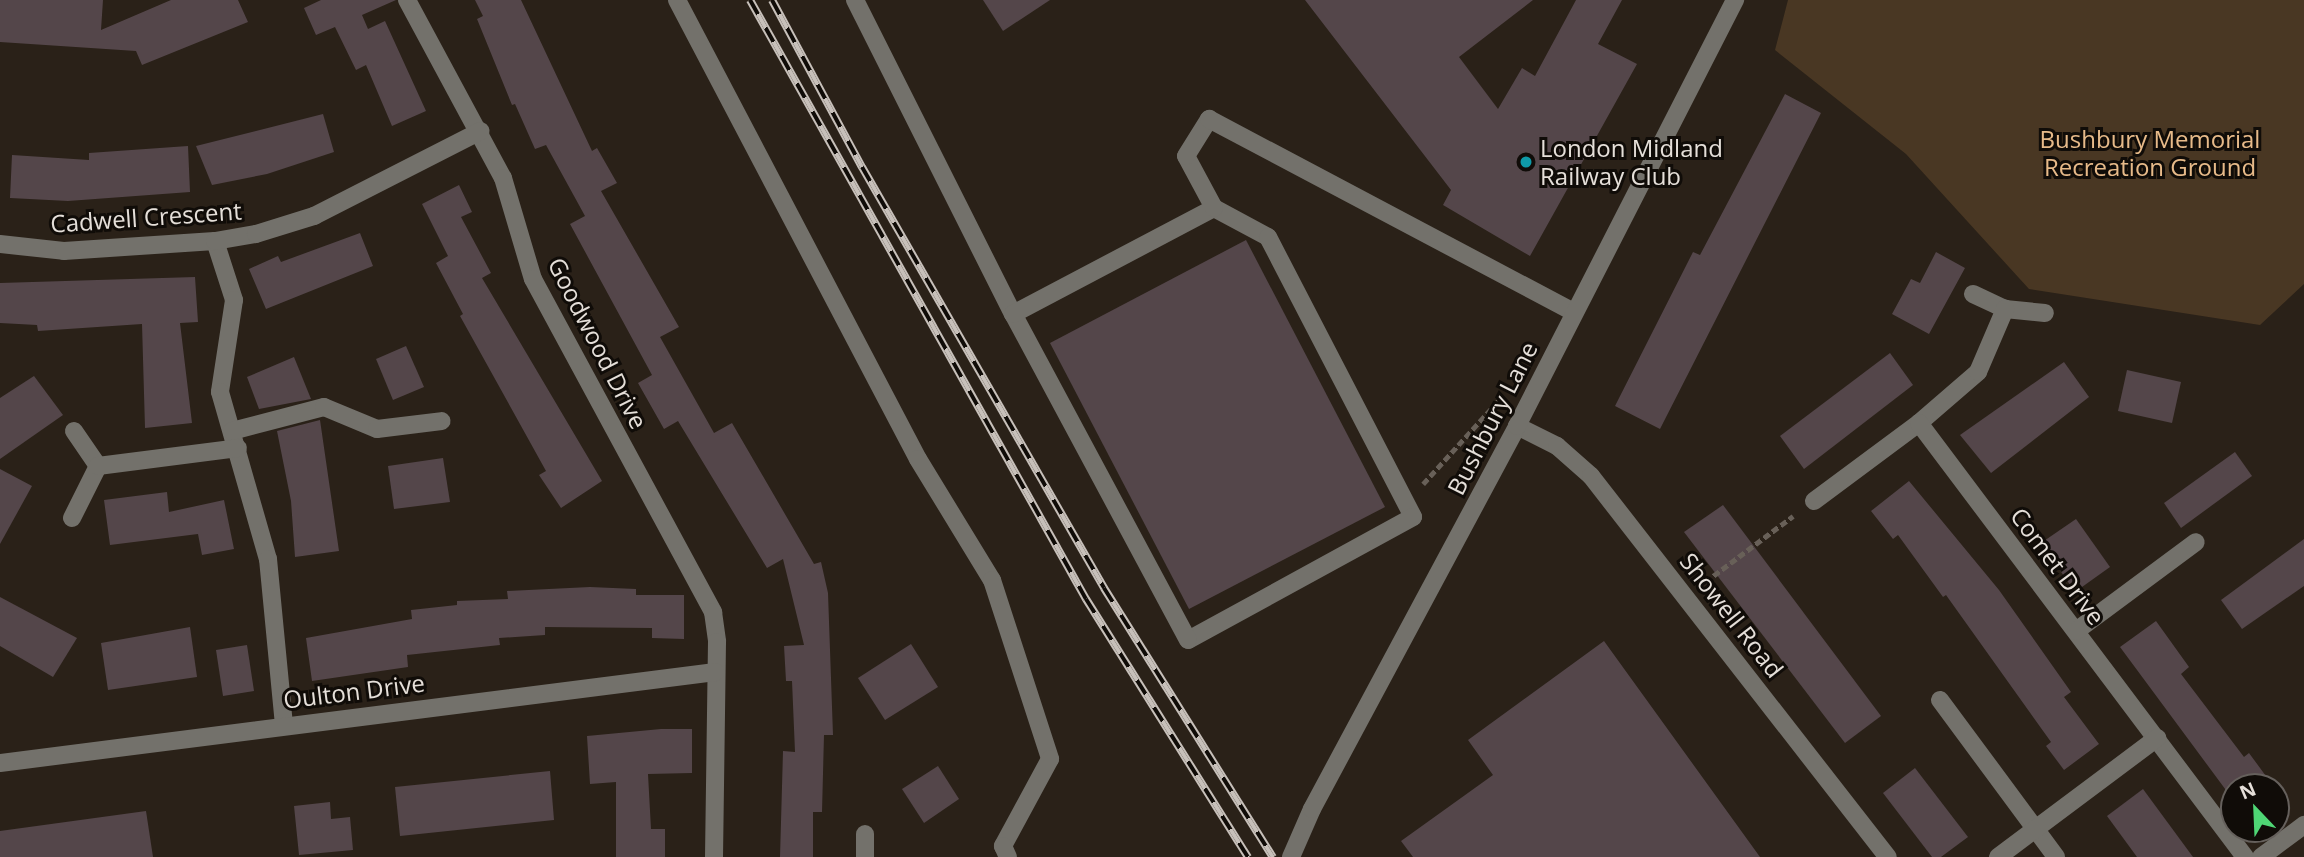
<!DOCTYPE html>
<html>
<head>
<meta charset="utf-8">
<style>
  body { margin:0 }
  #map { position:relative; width:2304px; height:857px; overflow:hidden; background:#2a2118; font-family:"Open Sans",sans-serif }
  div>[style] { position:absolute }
  .green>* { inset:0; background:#493723 }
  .building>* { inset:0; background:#54464a }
  .path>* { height:4.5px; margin-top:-2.25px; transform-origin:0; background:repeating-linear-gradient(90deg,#686058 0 7px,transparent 0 10.5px) }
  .minor>* { height:18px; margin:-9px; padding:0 9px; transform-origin:9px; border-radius:9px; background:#73716b }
  .rail>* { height:8px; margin-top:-4px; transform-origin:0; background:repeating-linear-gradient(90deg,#100c08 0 16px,#c7c0ba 0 32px); box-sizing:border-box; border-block:2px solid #c7c0ba }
  .dots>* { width:19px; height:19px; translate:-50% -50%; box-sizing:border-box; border:4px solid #100c08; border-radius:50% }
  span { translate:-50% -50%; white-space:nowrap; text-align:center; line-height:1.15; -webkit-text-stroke:6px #100c08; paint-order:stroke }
  .park-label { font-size:24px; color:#e7ba89 }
  .poi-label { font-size:24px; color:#e5dfd9 }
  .left { translate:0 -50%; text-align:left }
  .street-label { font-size:24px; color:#e5dfd9 }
  .north { position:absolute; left:2220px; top:773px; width:70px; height:70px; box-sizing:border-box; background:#100c08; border:2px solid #65605c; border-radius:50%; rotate:337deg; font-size:19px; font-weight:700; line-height:28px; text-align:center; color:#e5dfd9 }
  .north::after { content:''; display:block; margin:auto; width:24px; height:32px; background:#4fd675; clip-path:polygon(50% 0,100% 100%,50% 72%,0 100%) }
</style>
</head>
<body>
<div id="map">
  <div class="green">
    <div style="clip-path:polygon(1788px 0,2304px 0,2304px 284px,2260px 325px,2029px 289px,1906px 154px,1775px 50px)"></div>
  </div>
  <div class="building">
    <div style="clip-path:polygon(0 0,103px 0,101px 30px,171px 0,238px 0,248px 22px,142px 65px,136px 51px,0 42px)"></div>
    <div style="clip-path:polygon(321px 0,396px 0,362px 15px,368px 29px,385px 21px,426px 111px,392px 126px,366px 65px,356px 70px,335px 27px,316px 35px,304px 8px)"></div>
    <div style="clip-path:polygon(475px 0,521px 0,592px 151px,597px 148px,617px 183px,601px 191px,679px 327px,660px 337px,714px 433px,732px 423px,814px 564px,821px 562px,828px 593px,833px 735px,824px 735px,822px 812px,813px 812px,813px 857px,780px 857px,783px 751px,795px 752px,792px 681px,786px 681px,784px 646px,804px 645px,783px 559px,767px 568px,678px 421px,664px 429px,638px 383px,652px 375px,570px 224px,585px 216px,546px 145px,535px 149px,515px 104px,512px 105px,477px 19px,483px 16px)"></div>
    <div style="clip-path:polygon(983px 0,1050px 0,1003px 31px)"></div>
    <div style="clip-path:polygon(1305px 0,1533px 0,1459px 57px,1498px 109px,1522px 68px,1535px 76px,1576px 0,1622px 0,1598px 44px,1637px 64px,1530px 256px,1443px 205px,1451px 190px)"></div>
    <div style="clip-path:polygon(1785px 94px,1821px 113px,1660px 429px,1615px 406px,1693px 252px,1700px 255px)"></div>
    <div style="clip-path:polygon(323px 114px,334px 152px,267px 174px,212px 185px,196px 146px)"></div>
    <div style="clip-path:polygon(188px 146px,190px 192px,68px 201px,10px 198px,12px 155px,89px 160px,89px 153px)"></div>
    <div style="clip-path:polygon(459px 185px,472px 212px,461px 217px,491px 273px,482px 278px,602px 481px,561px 508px,539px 475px,546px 471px,460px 316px,463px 314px,436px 263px,448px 256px,422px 204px)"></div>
    <div style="clip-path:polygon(360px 233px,373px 266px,266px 309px,249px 269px,278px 256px,281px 262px)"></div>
    <div style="clip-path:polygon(1246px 240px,1385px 507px,1189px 609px,1050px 343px)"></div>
    <div style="clip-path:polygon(1936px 252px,1965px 268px,1929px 334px,1892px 314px,1911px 279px,1920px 283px)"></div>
    <div style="clip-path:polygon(195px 277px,198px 322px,180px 323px,192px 423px,145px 428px,142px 324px,38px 331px,37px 325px,0 323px,0 283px)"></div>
    <div style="clip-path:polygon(406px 346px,424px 387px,393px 400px,376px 359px)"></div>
    <div style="clip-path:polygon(1890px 353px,1913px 385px,1804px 469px,1780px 436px)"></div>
    <div style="clip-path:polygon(294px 357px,311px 399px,259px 409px,247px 377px)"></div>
    <div style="clip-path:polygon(2064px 362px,2089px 397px,1991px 473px,1960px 435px)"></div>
    <div style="clip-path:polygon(2127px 370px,2181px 382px,2172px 423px,2118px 411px)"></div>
    <div style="clip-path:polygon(34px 376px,63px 415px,0 459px,0 398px)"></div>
    <div style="clip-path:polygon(320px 420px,339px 551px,295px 557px,291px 501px,277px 431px)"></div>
    <div style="clip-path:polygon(2235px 452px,2252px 476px,2181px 528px,2164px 503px)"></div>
    <div style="clip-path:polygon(443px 458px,450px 502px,394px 509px,388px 466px)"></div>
    <div style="clip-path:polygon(0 469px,32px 486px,0 544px)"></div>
    <div style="clip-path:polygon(1909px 481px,1999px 590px,2071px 692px,2064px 697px,2099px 744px,2064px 770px,2046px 746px,2051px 742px,1946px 595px,1943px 597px,1898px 535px,1893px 539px,1871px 511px)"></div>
    <div style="clip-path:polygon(167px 492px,169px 512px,224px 500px,234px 549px,202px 555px,198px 534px,110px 545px,104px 500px)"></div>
    <div style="clip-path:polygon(1723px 505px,1881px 716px,1845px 743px,1684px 532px)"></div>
    <div style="clip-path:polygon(2076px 519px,2110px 567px,2075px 592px,2041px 543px)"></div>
    <div style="clip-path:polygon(2304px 539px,2304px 586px,2242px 629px,2221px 600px)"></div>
    <div style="clip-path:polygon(590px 587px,636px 589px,636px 595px,684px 595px,684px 639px,652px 638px,652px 628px,545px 627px,545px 635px,499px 638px,500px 645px,407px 655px,408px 667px,312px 681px,306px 638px,412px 619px,411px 610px,457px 605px,457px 601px,508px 599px,507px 591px)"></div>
    <div style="clip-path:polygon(0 597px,77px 638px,53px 677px,0 646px)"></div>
    <div style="clip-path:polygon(2156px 621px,2189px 667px,2181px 674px,2244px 757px,2249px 753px,2274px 787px,2234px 787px,2234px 801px,2120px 647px)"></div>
    <div style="clip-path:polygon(190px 627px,197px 677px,108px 690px,101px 643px)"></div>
    <div style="clip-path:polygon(1604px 641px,1760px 857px,1413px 857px,1401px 841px,1493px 775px,1468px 740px)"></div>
    <div style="clip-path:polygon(911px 644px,938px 687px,885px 720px,858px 678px)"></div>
    <div style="clip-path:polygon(247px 645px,254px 691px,223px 696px,216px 650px)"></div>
    <div style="clip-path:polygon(661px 729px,692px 729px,692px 773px,648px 774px,651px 829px,665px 829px,665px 857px,616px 857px,616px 782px,590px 784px,587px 736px)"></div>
    <div style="clip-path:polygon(938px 766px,959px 799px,924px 823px,902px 789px)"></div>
    <div style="clip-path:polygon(1915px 768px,1968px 837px,1941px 857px,1932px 857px,1883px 793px)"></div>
    <div style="clip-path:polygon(550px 771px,554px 820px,400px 836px,395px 787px)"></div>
    <div style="clip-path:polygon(2143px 789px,2193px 857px,2137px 857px,2107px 816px)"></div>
    <div style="clip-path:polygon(2276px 791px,2285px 804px,2276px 811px)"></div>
    <div style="clip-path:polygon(330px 802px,331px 819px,350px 817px,353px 850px,299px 855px,294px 806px)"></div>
    <div style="clip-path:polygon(146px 811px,153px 857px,0 857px,0 831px)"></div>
  </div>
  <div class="path">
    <div style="left:1423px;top:484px;width:113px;rotate:-47.9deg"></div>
    <div style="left:1705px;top:582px;width:110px;rotate:-36.9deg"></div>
  </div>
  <div class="minor">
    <div style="left:407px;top:0;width:202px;rotate:61.7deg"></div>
    <div style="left:503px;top:178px;width:105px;rotate:73.5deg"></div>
    <div style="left:533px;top:279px;width:379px;rotate:61.6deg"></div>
    <div style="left:713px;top:612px;width:30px;rotate:82deg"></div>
    <div style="left:717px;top:642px;width:215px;rotate:90.8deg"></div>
    <div style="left:677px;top:0;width:518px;rotate:62.3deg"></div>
    <div style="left:918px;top:459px;width:142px;rotate:58.6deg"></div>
    <div style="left:992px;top:580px;width:188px;rotate:72deg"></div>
    <div style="left:1050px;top:759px;width:99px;rotate:118.4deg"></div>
    <div style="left:1003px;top:846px;width:12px;rotate:66deg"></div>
    <div style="left:855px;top:0;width:352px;rotate:63.3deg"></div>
    <div style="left:1214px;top:208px;width:61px;rotate:28.2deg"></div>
    <div style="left:1268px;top:237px;width:315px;rotate:62.6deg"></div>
    <div style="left:1413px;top:517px;width:256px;rotate:151.3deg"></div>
    <div style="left:1188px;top:640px;width:370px;rotate:-118.2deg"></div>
    <div style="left:1013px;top:314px;width:227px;rotate:-27.8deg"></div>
    <div style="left:1214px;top:208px;width:59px;rotate:-118.3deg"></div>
    <div style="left:1186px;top:156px;width:44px;rotate:-58.1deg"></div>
    <div style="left:1209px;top:119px;width:413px;rotate:27.9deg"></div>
    <div style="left:215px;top:241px;width:62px;rotate:72.1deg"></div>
    <div style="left:234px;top:300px;width:93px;rotate:98.7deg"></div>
    <div style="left:220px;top:392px;width:174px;rotate:74deg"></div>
    <div style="left:268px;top:559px;width:166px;rotate:84.5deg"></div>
    <div style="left:0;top:244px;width:64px;rotate:6.2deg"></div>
    <div style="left:64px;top:251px;width:151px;rotate:-3.8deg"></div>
    <div style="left:215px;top:241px;width:42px;rotate:-9.7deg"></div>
    <div style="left:256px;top:234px;width:61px;rotate:-17.2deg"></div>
    <div style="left:314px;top:216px;width:187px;rotate:-27deg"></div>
    <div style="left:1973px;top:294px;width:35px;rotate:25deg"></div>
    <div style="left:2005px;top:309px;width:40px;rotate:5.7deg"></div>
    <div style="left:1919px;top:423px;width:78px;rotate:-40.8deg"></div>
    <div style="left:1978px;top:372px;width:69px;rotate:-66.8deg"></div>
    <div style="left:1517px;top:426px;width:45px;rotate:26.6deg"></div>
    <div style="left:1557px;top:446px;width:45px;rotate:41.4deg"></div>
    <div style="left:1591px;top:476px;width:483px;rotate:52.1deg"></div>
    <div style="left:74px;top:431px;width:42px;rotate:55.6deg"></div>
    <div style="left:232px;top:431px;width:95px;rotate:-14.6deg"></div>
    <div style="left:324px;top:407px;width:57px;rotate:22.5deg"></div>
    <div style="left:377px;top:429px;width:65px;rotate:-7deg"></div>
    <div style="left:1814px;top:501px;width:131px;rotate:-36.6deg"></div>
    <div style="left:1919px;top:423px;width:543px;rotate:53.09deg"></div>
    <div style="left:72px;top:518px;width:58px;rotate:-63.4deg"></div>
    <div style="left:98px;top:466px;width:141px;rotate:-7.3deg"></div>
    <div style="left:2076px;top:631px;width:149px;rotate:-36.6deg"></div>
    <div style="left:1940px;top:700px;width:195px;rotate:53.5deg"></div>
    <div style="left:0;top:763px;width:721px;rotate:-7.25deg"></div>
    <div style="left:865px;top:857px;width:23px;rotate:-90deg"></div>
    <div style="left:1291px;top:857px;width:52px;rotate:-66.4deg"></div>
    <div style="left:1312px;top:809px;width:434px;rotate:-61.8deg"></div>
    <div style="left:1517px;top:426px;width:479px;rotate:-62.9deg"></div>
    <div style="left:1998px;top:857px;width:199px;rotate:-36.8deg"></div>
    <div style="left:2261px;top:857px;width:54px;rotate:-36.7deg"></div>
  </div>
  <div class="rail">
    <div style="left:750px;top:0;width:687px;rotate:60.71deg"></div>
    <div style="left:1086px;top:599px;width:305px;rotate:57.9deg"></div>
    <div style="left:772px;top:0;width:190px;rotate:61.7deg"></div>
    <div style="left:862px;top:167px;width:486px;rotate:60.1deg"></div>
    <div style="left:1104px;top:588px;width:318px;rotate:57.9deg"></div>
  </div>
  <div class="dots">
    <div style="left:1526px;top:162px;background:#0f9aa8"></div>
  </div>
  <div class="park-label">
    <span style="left:2150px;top:153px">Bushbury Memorial<br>Recreation Ground</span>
  </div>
  <div class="poi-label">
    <span class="left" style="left:1540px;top:162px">London Midland<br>Railway Club</span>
  </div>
  <div class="street-label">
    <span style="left:146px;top:217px;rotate:-4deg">Cadwell Crescent</span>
    <span style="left:598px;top:343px;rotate:63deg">Goodwood Drive</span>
    <span style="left:1492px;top:418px;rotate:-63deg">Bushbury Lane</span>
    <span style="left:2058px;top:566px;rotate:53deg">Comet Drive</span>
    <span style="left:1732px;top:615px;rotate:52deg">Showell Road</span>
    <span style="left:354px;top:691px;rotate:-7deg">Oulton Drive</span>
  </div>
  <div class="north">N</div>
</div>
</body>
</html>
